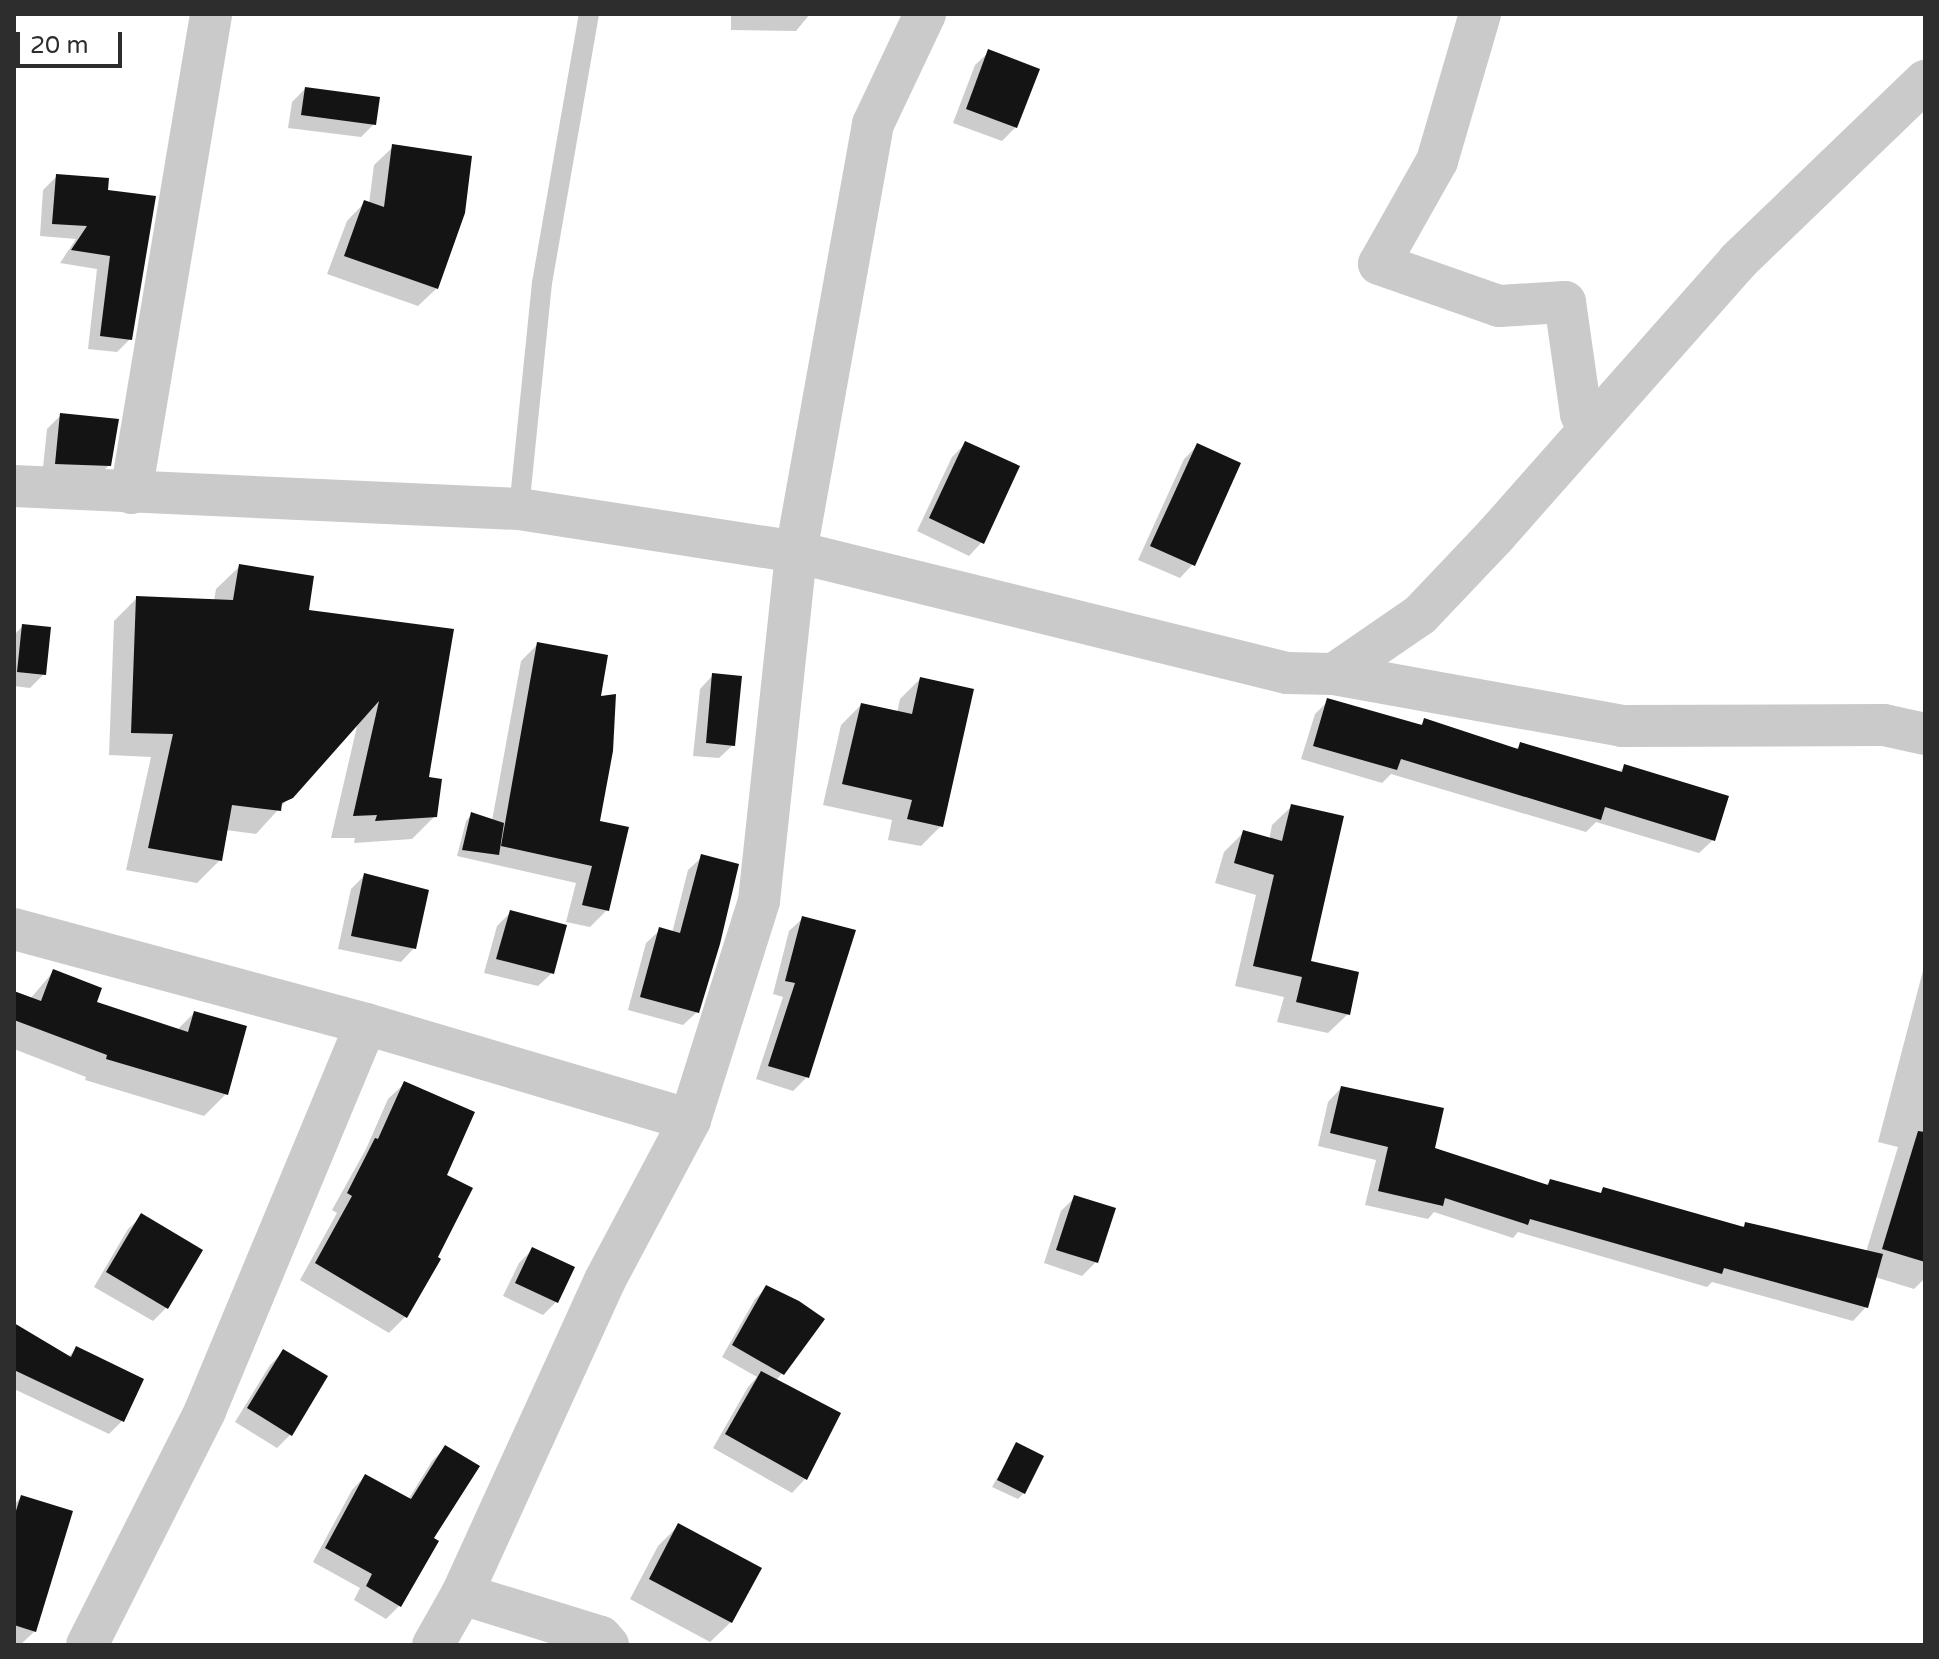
<!DOCTYPE html>
<html>
<head>
<meta charset="utf-8">
<style>
  body { margin:0 }
  #map { position:relative; width:1939px; height:1659px; overflow:hidden; background:#fff; font-family:"Varela Round",sans-serif }
  div>[style] { position:absolute }
  .shadow>* { inset:0; background:#0003 }
  .building>* { inset:0; background:#141414 }
  .service>* { height:20px; margin:-10px; padding:0 10px; transform-origin:10px; border-radius:10px; background:#cacaca }
  .minor>* { height:42px; margin:-21px; padding:0 21px; transform-origin:21px; border-radius:21px; background:#cacaca }
  span { translate:-50% -50%; white-space:nowrap; text-align:center; line-height:1.15; -webkit-text-stroke:8px #fff; paint-order:stroke }
  .frame { position:absolute; inset:0; border:16px solid #2d2d2d; pointer-events:none }
  .scale { position:absolute; left:16px; top:32px; width:106px; height:36px; box-sizing:border-box; border:4px solid #2d2d2d; border-top:0; padding-left:10px; font-size:24px; line-height:28px; white-space:nowrap; color:#2d2d2d; -webkit-text-stroke:6px #fff; paint-order:stroke }
</style>
</head>
<body>
<div id="map">
  <div class="shadow">
    <div style="clip-path:polygon(731px 14px,810px 14px,796px 31px,731px 30px)"></div>
    <div style="clip-path:polygon(989px 52px,1016px 127px,1002px 141px,953px 123px,975px 65px)"></div>
    <div style="clip-path:polygon(305px 89px,374px 124px,361px 137px,288px 128px,292px 102px)"></div>
    <div style="clip-path:polygon(393px 147px,437px 288px,418px 306px,327px 274px,347px 221px,365px 202px,369px 204px,374px 165px)"></div>
    <div style="clip-path:polygon(57px 176px,106px 191px,130px 339px,117px 352px,88px 349px,97px 269px,60px 263px,76px 239px,40px 236px,43px 190px)"></div>
    <div style="clip-path:polygon(61px 415px,109px 465px,96px 479px,42px 477px,47px 429px)"></div>
    <div style="clip-path:polygon(965px 444px,982px 542px,969px 556px,917px 531px,952px 457px)"></div>
    <div style="clip-path:polygon(1197px 446px,1193px 564px,1180px 578px,1138px 560px,1184px 459px)"></div>
    <div style="clip-path:polygon(240px 566px,306px 612px,451px 631px,426px 778px,435px 816px,412px 839px,354px 843px,355px 838px,331px 838px,358px 722px,256px 834px,226px 830px,220px 860px,197px 883px,126px 870px,151px 757px,109px 755px,114px 621px,137px 598px,214px 601px,216px 589px)"></div>
    <div style="clip-path:polygon(23px 626px,44px 674px,30px 688px,14px 686px,14px 635px)"></div>
    <div style="clip-path:polygon(538px 644px,598px 699px,598px 822px,607px 910px,590px 927px,566px 922px,576px 883px,457px 856px,466px 821px,472px 814px,492px 821px,521px 661px)"></div>
    <div style="clip-path:polygon(713px 675px,733px 745px,719px 758px,693px 756px,700px 689px)"></div>
    <div style="clip-path:polygon(920px 679px,941px 826px,921px 846px,888px 840px,892px 820px,823px 805px,841px 725px,861px 705px,897px 713px,900px 699px)"></div>
    <div style="clip-path:polygon(1329px 700px,1419px 727px,1424px 721px,1515px 750px,1521px 744px,1618px 773px,1625px 766px,1713px 840px,1699px 853px,1596px 822px,1586px 832px,1391px 774px,1382px 783px,1301px 759px,1315px 714px)"></div>
    <div style="clip-path:polygon(1292px 806px,1308px 962px,1348px 1014px,1328px 1033px,1277px 1022px,1284px 997px,1235px 986px,1256px 895px,1215px 883px,1224px 852px,1243px 833px,1269px 840px,1272px 825px)"></div>
    <div style="clip-path:polygon(702px 857px,697px 1012px,683px 1025px,628px 1010px,646px 943px,660px 930px,672px 933px,688px 870px)"></div>
    <div style="clip-path:polygon(365px 875px,414px 948px,401px 962px,338px 949px,351px 889px)"></div>
    <div style="clip-path:polygon(510px 913px,552px 973px,538px 986px,484px 973px,497px 926px)"></div>
    <div style="clip-path:polygon(803px 918px,853px 931px,807px 1077px,793px 1091px,756px 1079px,783px 997px,773px 994px,789px 931px)"></div>
    <div style="clip-path:polygon(1925px 963px,1925px 1278px,1914px 1289px,1875px 1277px,1866px 1307px,1853px 1321px,1712px 1282px,1707px 1287px,1518px 1232px,1513px 1238px,1434px 1212px,1428px 1219px,1365px 1205px,1376px 1160px,1318px 1146px,1328px 1102px,1341px 1088px,1433px 1149px,1545px 1186px,1550px 1181px,1599px 1194px,1604px 1190px,1741px 1228px,1746px 1224px,1866px 1252px,1898px 1147px,1878px 1142px)"></div>
    <div style="clip-path:polygon(53px 972px,94px 1003px,177px 1030px,194px 1013px,226px 1094px,204px 1116px,85px 1080px,86px 1077px,14px 1049px,14px 993px,30px 999px)"></div>
    <div style="clip-path:polygon(405px 1083px,445px 1175px,405px 1317px,389px 1333px,300px 1280px,337px 1213px,332px 1210px,366px 1149px,388px 1099px)"></div>
    <div style="clip-path:polygon(1075px 1197px,1096px 1262px,1082px 1276px,1044px 1263px,1061px 1211px)"></div>
    <div style="clip-path:polygon(142px 1216px,200px 1250px,166px 1308px,153px 1321px,94px 1287px,128px 1229px)"></div>
    <div style="clip-path:polygon(533px 1249px,556px 1302px,543px 1315px,503px 1296px,519px 1263px)"></div>
    <div style="clip-path:polygon(766px 1288px,822px 1319px,776px 1381px,839px 1414px,805px 1479px,792px 1493px,713px 1448px,748px 1387px,757px 1377px,722px 1357px,755px 1299px)"></div>
    <div style="clip-path:polygon(14px 1326px,68px 1357px,77px 1348px,122px 1421px,109px 1434px,14px 1389px)"></div>
    <div style="clip-path:polygon(284px 1351px,290px 1435px,277px 1448px,235px 1422px,270px 1365px)"></div>
    <div style="clip-path:polygon(1016px 1445px,1024px 1493px,1018px 1499px,992px 1487px)"></div>
    <div style="clip-path:polygon(446px 1447px,431px 1539px,399px 1606px,386px 1619px,354px 1600px,360px 1588px,313px 1562px,352px 1490px,365px 1476px,408px 1500px,432px 1461px)"></div>
    <div style="clip-path:polygon(21px 1497px,35px 1631px,20px 1645px,14px 1645px,14px 1505px)"></div>
    <div style="clip-path:polygon(679px 1525px,731px 1622px,710px 1642px,630px 1599px,658px 1546px)"></div>
  </div>
  <div class="building">
    <div style="clip-path:polygon(988px 49px,1040px 69px,1017px 128px,966px 109px)"></div>
    <div style="clip-path:polygon(305px 87px,380px 97px,376px 125px,301px 115px)"></div>
    <div style="clip-path:polygon(392px 144px,472px 156px,465px 213px,438px 289px,344px 256px,364px 200px,384px 207px)"></div>
    <div style="clip-path:polygon(56px 174px,109px 178px,108px 190px,156px 196px,132px 340px,100px 336px,110px 256px,71px 250px,87px 226px,52px 224px)"></div>
    <div style="clip-path:polygon(60px 413px,119px 419px,111px 466px,55px 464px)"></div>
    <div style="clip-path:polygon(965px 441px,1020px 466px,984px 544px,929px 518px)"></div>
    <div style="clip-path:polygon(1197px 443px,1241px 463px,1195px 566px,1150px 546px)"></div>
    <div style="clip-path:polygon(239px 564px,314px 576px,309px 610px,454px 629px,429px 777px,442px 779px,437px 817px,375px 821px,377px 815px,353px 816px,379px 701px,293px 798px,282px 803px,281px 811px,232px 805px,222px 861px,148px 848px,173px 734px,131px 733px,136px 596px,233px 600px)"></div>
    <div style="clip-path:polygon(22px 624px,51px 627px,46px 675px,17px 672px)"></div>
    <div style="clip-path:polygon(537px 642px,608px 655px,601px 696px,616px 694px,613px 751px,600px 821px,629px 827px,609px 911px,582px 905px,592px 866px,501px 846px)"></div>
    <div style="clip-path:polygon(712px 673px,742px 676px,735px 746px,706px 743px)"></div>
    <div style="clip-path:polygon(920px 677px,974px 689px,943px 827px,907px 819px,912px 800px,842px 784px,861px 703px,912px 714px)"></div>
    <div style="clip-path:polygon(1327px 698px,1422px 725px,1424px 718px,1518px 749px,1520px 742px,1622px 772px,1624px 764px,1729px 796px,1715px 841px,1605px 807px,1601px 820px,1401px 759px,1397px 770px,1313px 746px)"></div>
    <div style="clip-path:polygon(1291px 804px,1344px 816px,1311px 961px,1359px 972px,1350px 1015px,1296px 1002px,1302px 977px,1253px 966px,1274px 875px,1234px 863px,1243px 830px,1282px 841px)"></div>
    <div style="clip-path:polygon(471px 812px,504px 823px,499px 855px,462px 850px)"></div>
    <div style="clip-path:polygon(701px 854px,739px 864px,720px 944px,699px 1013px,640px 997px,659px 927px,680px 933px)"></div>
    <div style="clip-path:polygon(364px 873px,429px 890px,416px 949px,351px 936px)"></div>
    <div style="clip-path:polygon(510px 910px,567px 925px,554px 974px,496px 959px)"></div>
    <div style="clip-path:polygon(802px 916px,856px 930px,809px 1078px,768px 1066px,795px 983px,785px 981px)"></div>
    <div style="clip-path:polygon(53px 969px,102px 988px,97px 1002px,188px 1032px,194px 1011px,247px 1026px,228px 1095px,106px 1059px,107px 1055px,14px 1020px,14px 991px,41px 1001px)"></div>
    <div style="clip-path:polygon(404px 1081px,475px 1112px,447px 1175px,473px 1188px,438px 1257px,441px 1259px,407px 1318px,315px 1263px,352px 1196px,347px 1193px,375px 1138px,378px 1139px)"></div>
    <div style="clip-path:polygon(1341px 1086px,1444px 1108px,1435px 1148px,1548px 1185px,1550px 1179px,1601px 1193px,1603px 1187px,1744px 1227px,1745px 1222px,1883px 1254px,1868px 1308px,1724px 1268px,1722px 1274px,1530px 1219px,1528px 1225px,1445px 1198px,1443px 1206px,1378px 1191px,1388px 1147px,1330px 1133px)"></div>
    <div style="clip-path:polygon(1918px 1131px,1925px 1132px,1925px 1262px,1882px 1249px)"></div>
    <div style="clip-path:polygon(1074px 1195px,1116px 1208px,1098px 1263px,1056px 1250px)"></div>
    <div style="clip-path:polygon(141px 1213px,203px 1250px,168px 1309px,106px 1272px)"></div>
    <div style="clip-path:polygon(532px 1247px,575px 1267px,558px 1303px,515px 1283px)"></div>
    <div style="clip-path:polygon(766px 1285px,799px 1301px,825px 1319px,784px 1375px,732px 1345px)"></div>
    <div style="clip-path:polygon(14px 1323px,71px 1357px,76px 1346px,144px 1379px,124px 1422px,14px 1370px)"></div>
    <div style="clip-path:polygon(283px 1349px,328px 1376px,292px 1436px,247px 1408px)"></div>
    <div style="clip-path:polygon(761px 1371px,841px 1413px,807px 1480px,725px 1434px)"></div>
    <div style="clip-path:polygon(1016px 1442px,1044px 1456px,1025px 1494px,997px 1480px)"></div>
    <div style="clip-path:polygon(445px 1445px,480px 1466px,434px 1538px,439px 1541px,401px 1607px,366px 1586px,372px 1574px,325px 1548px,365px 1474px,411px 1499px)"></div>
    <div style="clip-path:polygon(21px 1495px,73px 1511px,36px 1632px,14px 1625px,14px 1517px)"></div>
    <div style="clip-path:polygon(678px 1523px,762px 1568px,732px 1623px,649px 1579px)"></div>
  </div>
  <div class="service">
    <div style="left:519px;top:509px;width:227px;rotate:-84.2deg"></div>
    <div style="left:542px;top:283px;width:273px;rotate:-80.1deg"></div>
  </div>
  <div class="minor">
    <div style="left:1480px;top:14px;width:153px;rotate:106.3deg"></div>
    <div style="left:1437px;top:161px;width:118px;rotate:119.4deg"></div>
    <div style="left:1379px;top:264px;width:127px;rotate:19.3deg"></div>
    <div style="left:1499px;top:306px;width:66px;rotate:-3.5deg"></div>
    <div style="left:1565px;top:302px;width:113px;rotate:81.9deg"></div>
    <div style="left:1581px;top:414px;width:17px;rotate:66deg"></div>
    <div style="left:14px;top:486px;width:506px;rotate:2.61deg"></div>
    <div style="left:519px;top:509px;width:280px;rotate:8.8deg"></div>
    <div style="left:796px;top:552px;width:506px;rotate:13.84deg"></div>
    <div style="left:1287px;top:673px;width:47px;rotate:1.2deg"></div>
    <div style="left:1334px;top:674px;width:104px;rotate:-34.5deg"></div>
    <div style="left:1420px;top:615px;width:109px;rotate:-46.5deg"></div>
    <div style="left:1495px;top:536px;width:367px;rotate:-48.5deg"></div>
    <div style="left:1738px;top:261px;width:260px;rotate:-43.9deg"></div>
    <div style="left:131px;top:493px;width:486px;rotate:-80.5deg"></div>
    <div style="left:1334px;top:674px;width:293px;rotate:10.2deg"></div>
    <div style="left:1622px;top:726px;width:262px;rotate:-0.2deg"></div>
    <div style="left:1884px;top:725px;width:42px;rotate:12.4deg"></div>
    <div style="left:14px;top:929px;width:365px;rotate:15.1deg"></div>
    <div style="left:366px;top:1024px;width:338px;rotate:16.5deg"></div>
    <div style="left:462px;top:1594px;width:145px;rotate:17.2deg"></div>
    <div style="left:601px;top:1637px;width:11px;rotate:49deg"></div>
    <div style="left:87px;top:1645px;width:262px;rotate:-63.2deg"></div>
    <div style="left:205px;top:1411px;width:419px;rotate:-67.4deg"></div>
    <div style="left:433px;top:1645px;width:59px;rotate:-60.4deg"></div>
    <div style="left:462px;top:1594px;width:345px;rotate:-65.5deg"></div>
    <div style="left:605px;top:1280px;width:181px;rotate:-62deg"></div>
    <div style="left:690px;top:1120px;width:230px;rotate:-72.5deg"></div>
    <div style="left:759px;top:901px;width:351px;rotate:-83.9deg"></div>
    <div style="left:796px;top:552px;width:435px;rotate:-79.8deg"></div>
    <div style="left:873px;top:124px;width:122px;rotate:-64.7deg"></div>
  </div>
  <div class="frame"></div>
  <div class="scale">20 m</div>
</div>
</body>
</html>
